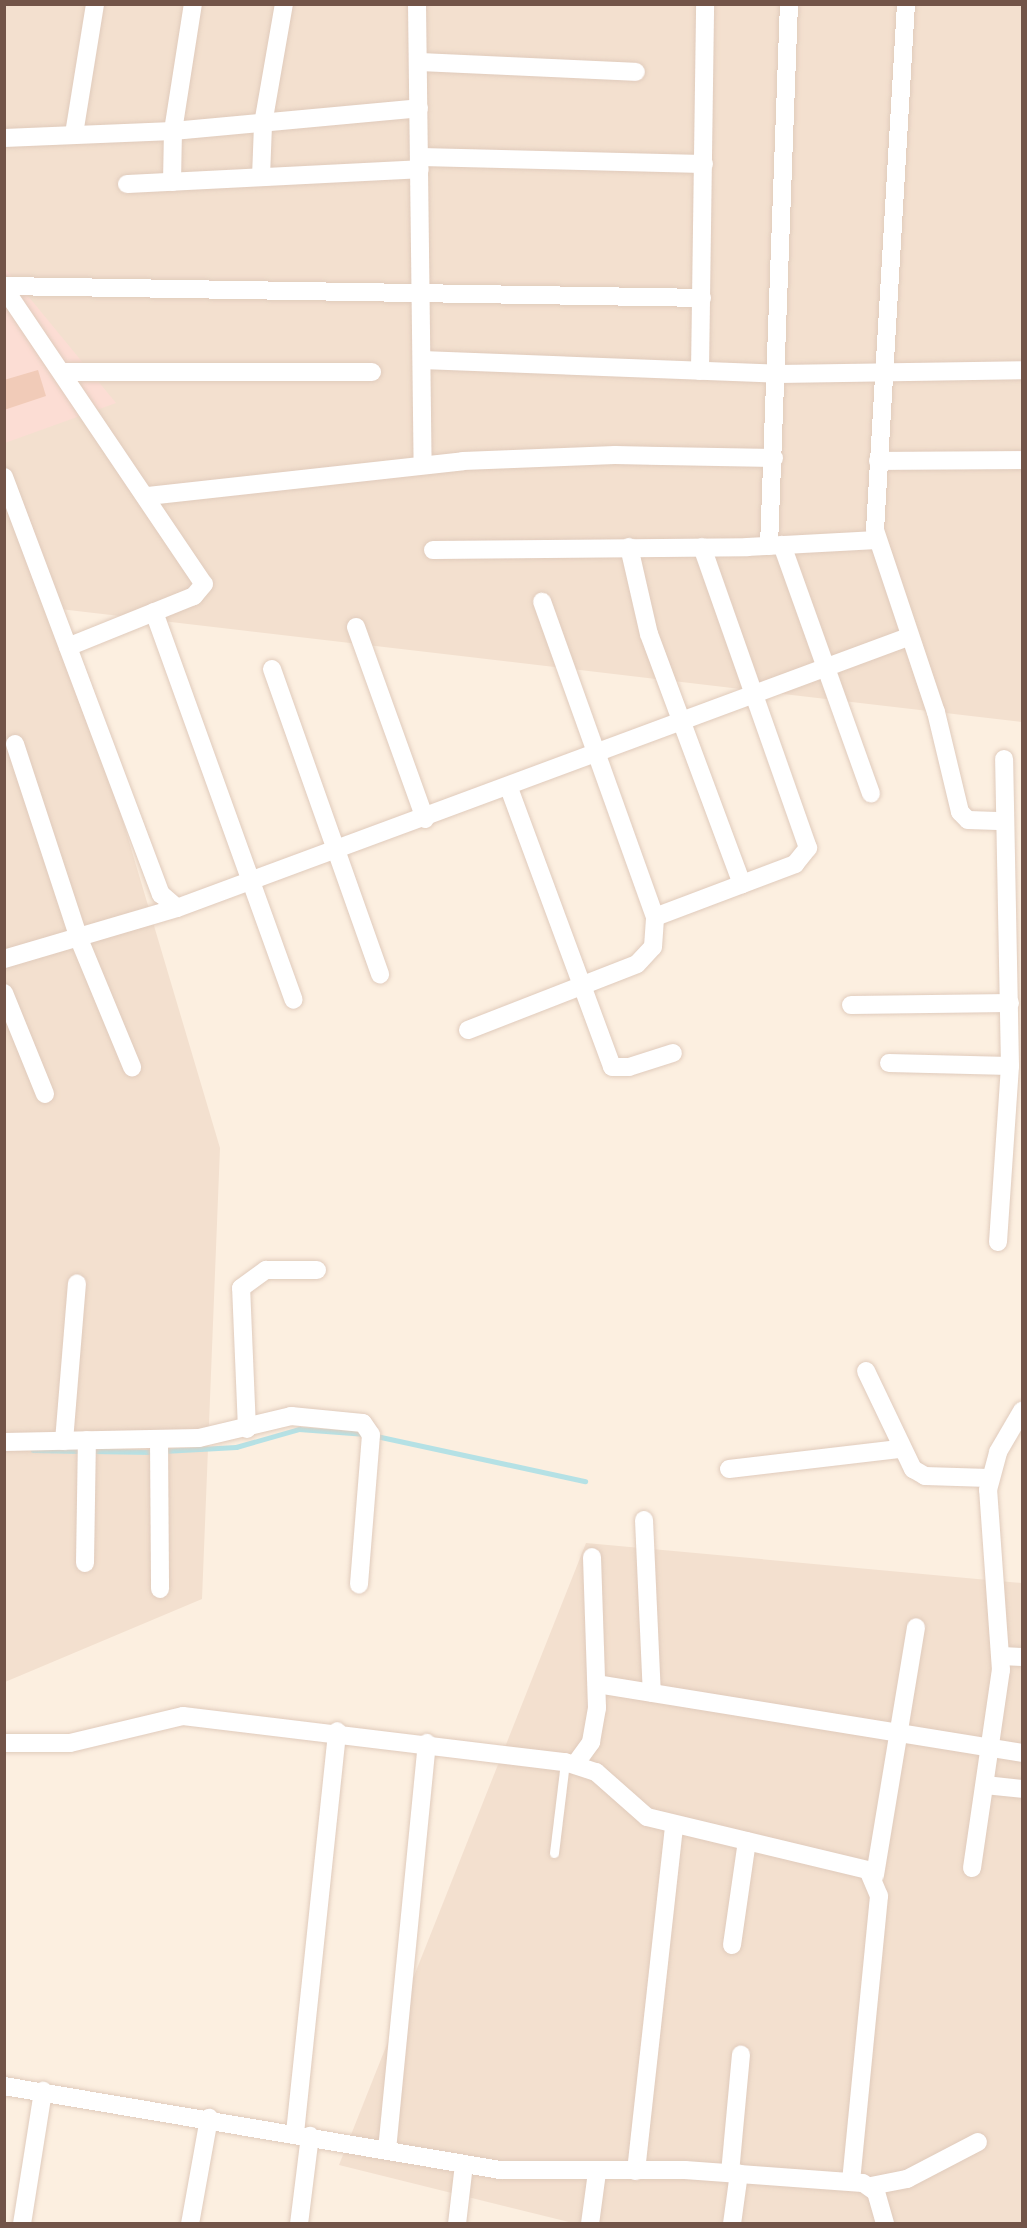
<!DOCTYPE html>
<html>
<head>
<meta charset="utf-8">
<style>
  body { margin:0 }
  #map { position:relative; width:1027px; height:2228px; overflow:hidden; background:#fcefe0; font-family:Lato,sans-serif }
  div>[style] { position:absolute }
  .residential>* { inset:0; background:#f3e0cf }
  .commercial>* { inset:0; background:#fcddd4 }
  .stream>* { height:5px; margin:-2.5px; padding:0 2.5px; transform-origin:2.5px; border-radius:2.5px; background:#b5e1e5 }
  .building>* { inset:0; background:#f1cbb8 }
  .roads { filter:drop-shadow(0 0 2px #e0cbbc) drop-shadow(0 0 2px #e0cbbc) }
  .service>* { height:9px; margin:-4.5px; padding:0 4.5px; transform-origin:4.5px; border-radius:4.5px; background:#fff }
  .minor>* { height:18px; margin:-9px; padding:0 9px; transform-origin:9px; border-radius:9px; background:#fff }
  span { translate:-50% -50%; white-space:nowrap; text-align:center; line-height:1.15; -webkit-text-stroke:6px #fff3e6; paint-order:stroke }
  .frame { position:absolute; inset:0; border:6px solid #725448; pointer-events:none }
</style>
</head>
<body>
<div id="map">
  <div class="residential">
    <div style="clip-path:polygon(5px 5px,1022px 5px,1022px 722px,60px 609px,220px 1148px,202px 1599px,5px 1682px)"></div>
    <div style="clip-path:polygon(586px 1543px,1022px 1583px,1022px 2223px,573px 2223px,339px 2165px)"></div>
  </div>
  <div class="commercial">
    <div style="clip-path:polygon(5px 268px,116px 403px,5px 443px)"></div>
  </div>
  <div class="stream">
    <div style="left:376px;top:1436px;width:214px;rotate:12.2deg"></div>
    <div style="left:33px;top:1450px;width:49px;rotate:1.2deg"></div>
    <div style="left:91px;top:1451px;width:63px;rotate:0.9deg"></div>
    <div style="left:163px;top:1451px;width:73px;rotate:-3.1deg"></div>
    <div style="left:236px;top:1447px;width:66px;rotate:-15.9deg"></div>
    <div style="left:299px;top:1429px;width:67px;rotate:4.3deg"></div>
  </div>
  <div class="building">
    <div style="clip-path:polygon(38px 370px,46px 396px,4px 410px,4px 380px)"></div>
  </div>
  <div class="roads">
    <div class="service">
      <div style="left:554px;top:1853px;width:92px;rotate:-83.1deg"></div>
    </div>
    <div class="minor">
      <div style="left:417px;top:4px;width:461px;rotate:89.3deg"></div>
      <div style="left:906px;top:4px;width:527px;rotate:93.37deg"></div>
      <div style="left:875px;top:530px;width:192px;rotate:71.5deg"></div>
      <div style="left:936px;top:712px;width:103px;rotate:76.5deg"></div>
      <div style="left:960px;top:812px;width:11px;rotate:45deg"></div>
      <div style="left:968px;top:820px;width:37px;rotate:2deg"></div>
      <div style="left:418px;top:62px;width:218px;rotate:2.6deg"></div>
      <div style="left:74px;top:134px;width:132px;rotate:-80.8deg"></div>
      <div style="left:4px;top:138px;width:169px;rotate:-2.4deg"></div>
      <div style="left:173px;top:131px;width:247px;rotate:-5.3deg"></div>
      <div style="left:420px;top:157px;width:284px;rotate:1.4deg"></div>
      <div style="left:261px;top:177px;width:53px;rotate:-87.8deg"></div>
      <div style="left:263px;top:124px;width:122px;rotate:-80.1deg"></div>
      <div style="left:172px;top:182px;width:51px;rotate:-88.9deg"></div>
      <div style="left:173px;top:131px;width:129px;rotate:-81.1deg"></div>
      <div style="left:127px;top:184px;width:293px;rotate:-2.9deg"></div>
      <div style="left:4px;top:286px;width:698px;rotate:0.98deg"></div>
      <div style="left:4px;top:288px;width:357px;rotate:56deg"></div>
      <div style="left:204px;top:584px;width:16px;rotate:130deg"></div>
      <div style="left:194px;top:596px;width:136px;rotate:158deg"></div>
      <div style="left:422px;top:360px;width:357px;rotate:2.2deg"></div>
      <div style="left:779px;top:374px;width:243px;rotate:-0.9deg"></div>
      <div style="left:700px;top:371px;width:367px;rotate:-89.2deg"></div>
      <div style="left:63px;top:372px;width:309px"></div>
      <div style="left:878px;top:461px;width:144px;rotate:-0.4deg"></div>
      <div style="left:4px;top:477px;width:446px;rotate:69.4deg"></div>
      <div style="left:161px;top:894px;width:21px;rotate:41deg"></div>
      <div style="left:177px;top:908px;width:780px;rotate:-20.34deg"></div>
      <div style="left:148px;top:496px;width:317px;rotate:-6.3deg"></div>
      <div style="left:463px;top:461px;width:152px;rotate:-2.3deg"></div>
      <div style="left:615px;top:455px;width:159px;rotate:1.1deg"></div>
      <div style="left:782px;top:545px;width:264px;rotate:70.3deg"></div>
      <div style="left:769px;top:546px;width:542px;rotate:-87.89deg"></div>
      <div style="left:629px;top:547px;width:89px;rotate:77.1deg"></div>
      <div style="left:649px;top:634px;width:267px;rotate:69.6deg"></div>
      <div style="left:433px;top:550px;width:314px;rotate:-0.5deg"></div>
      <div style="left:747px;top:547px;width:130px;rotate:-3.1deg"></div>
      <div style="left:154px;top:612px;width:412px;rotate:70.2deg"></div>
      <div style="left:356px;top:627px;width:204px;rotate:70.2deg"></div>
      <div style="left:272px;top:669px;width:324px;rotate:70.5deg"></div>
      <div style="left:15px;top:744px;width:205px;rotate:71.8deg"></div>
      <div style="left:79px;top:939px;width:139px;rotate:67.5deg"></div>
      <div style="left:509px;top:788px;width:297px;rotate:69.7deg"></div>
      <div style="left:612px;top:1067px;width:17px"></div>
      <div style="left:629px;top:1067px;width:46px;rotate:-17.7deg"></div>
      <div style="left:655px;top:917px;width:150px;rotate:-20.7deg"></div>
      <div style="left:795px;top:864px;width:21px;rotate:-51deg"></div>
      <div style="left:808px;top:848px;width:319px;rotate:-109.4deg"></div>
      <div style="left:4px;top:959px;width:180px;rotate:-16.4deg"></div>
      <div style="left:4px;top:993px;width:109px;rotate:67.9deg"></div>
      <div style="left:851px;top:1005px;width:159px;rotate:-0.7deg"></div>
      <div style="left:468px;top:1030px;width:181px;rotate:-21.3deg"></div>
      <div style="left:637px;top:964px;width:23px;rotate:-47deg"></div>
      <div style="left:653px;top:947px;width:30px;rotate:-86deg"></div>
      <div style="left:655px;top:917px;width:335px;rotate:-109.7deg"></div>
      <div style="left:889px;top:1063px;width:121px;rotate:1.4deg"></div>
      <div style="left:998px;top:1242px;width:176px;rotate:-86.1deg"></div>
      <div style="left:1010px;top:1066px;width:307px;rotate:-91.1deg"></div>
      <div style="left:866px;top:1371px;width:109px;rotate:64.4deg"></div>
      <div style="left:913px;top:1469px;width:14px;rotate:30deg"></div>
      <div style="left:925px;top:1476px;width:64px;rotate:1.8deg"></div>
      <div style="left:247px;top:1429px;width:141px;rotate:-92.4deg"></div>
      <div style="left:241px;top:1288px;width:31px;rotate:-36deg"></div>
      <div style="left:266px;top:1270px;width:51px"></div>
      <div style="left:159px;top:1439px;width:150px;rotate:89.6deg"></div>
      <div style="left:64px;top:1441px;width:158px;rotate:-85.3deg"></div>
      <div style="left:4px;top:1442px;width:195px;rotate:-1.2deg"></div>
      <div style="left:199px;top:1438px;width:95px;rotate:-13.4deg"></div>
      <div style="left:291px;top:1416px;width:72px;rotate:5.6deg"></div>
      <div style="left:363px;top:1423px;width:14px;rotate:56deg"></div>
      <div style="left:371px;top:1435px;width:150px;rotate:94.6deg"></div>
      <div style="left:729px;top:1469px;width:171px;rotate:-6.7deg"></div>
      <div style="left:644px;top:1520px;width:173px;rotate:87.4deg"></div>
      <div style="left:85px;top:1563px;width:123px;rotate:-89.1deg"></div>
      <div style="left:1001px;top:1656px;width:21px;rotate:3deg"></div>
      <div style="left:597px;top:1684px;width:431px;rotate:9.2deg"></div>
      <div style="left:4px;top:1743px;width:66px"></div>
      <div style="left:70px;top:1743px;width:116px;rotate:-13.4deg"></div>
      <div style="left:183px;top:1716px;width:385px;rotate:6.9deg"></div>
      <div style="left:565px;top:1762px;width:33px;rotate:18deg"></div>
      <div style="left:596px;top:1772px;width:68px;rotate:41.4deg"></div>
      <div style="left:647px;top:1817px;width:227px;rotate:13.5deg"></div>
      <div style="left:868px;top:1870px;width:28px;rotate:67deg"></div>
      <div style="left:879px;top:1896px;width:286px;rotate:95.6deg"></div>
      <div style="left:576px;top:1763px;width:26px;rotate:-54deg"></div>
      <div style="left:591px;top:1742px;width:35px;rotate:-80deg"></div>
      <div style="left:597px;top:1708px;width:151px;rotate:-91.9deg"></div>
      <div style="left:985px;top:1785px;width:37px;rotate:6deg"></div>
      <div style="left:972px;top:1868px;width:200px;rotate:-81.7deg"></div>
      <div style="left:1001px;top:1670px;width:180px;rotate:-94.1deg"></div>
      <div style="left:988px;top:1490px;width:39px;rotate:-75deg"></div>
      <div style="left:998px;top:1452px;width:48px;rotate:-59.7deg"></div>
      <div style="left:875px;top:1875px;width:251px;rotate:-80.6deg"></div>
      <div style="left:732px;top:1945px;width:105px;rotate:-81.8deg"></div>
      <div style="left:4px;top:2086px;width:503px;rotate:9.61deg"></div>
      <div style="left:500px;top:2170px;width:185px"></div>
      <div style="left:685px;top:2170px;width:178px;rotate:4.2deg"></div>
      <div style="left:863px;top:2183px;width:16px;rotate:35deg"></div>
      <div style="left:876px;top:2192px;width:33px;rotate:74deg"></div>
      <div style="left:295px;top:2133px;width:404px;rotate:-84deg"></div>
      <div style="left:387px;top:2150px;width:409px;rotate:-84.4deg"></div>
      <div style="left:636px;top:2171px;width:348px;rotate:-83.7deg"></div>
      <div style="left:730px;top:2173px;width:119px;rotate:-84.7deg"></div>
      <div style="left:871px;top:2186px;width:37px;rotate:-11deg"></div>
      <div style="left:907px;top:2179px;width:80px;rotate:-27.5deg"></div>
      <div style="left:22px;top:2224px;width:135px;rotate:-81deg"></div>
      <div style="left:190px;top:2224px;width:108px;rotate:-79.8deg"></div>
      <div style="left:299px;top:2224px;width:89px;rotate:-82.9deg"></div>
      <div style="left:457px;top:2224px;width:60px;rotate:-83.3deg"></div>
      <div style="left:590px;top:2224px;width:52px;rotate:-82.3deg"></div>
      <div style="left:732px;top:2224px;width:51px;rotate:-82.2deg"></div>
    </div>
  </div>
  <div class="frame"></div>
</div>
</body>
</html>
